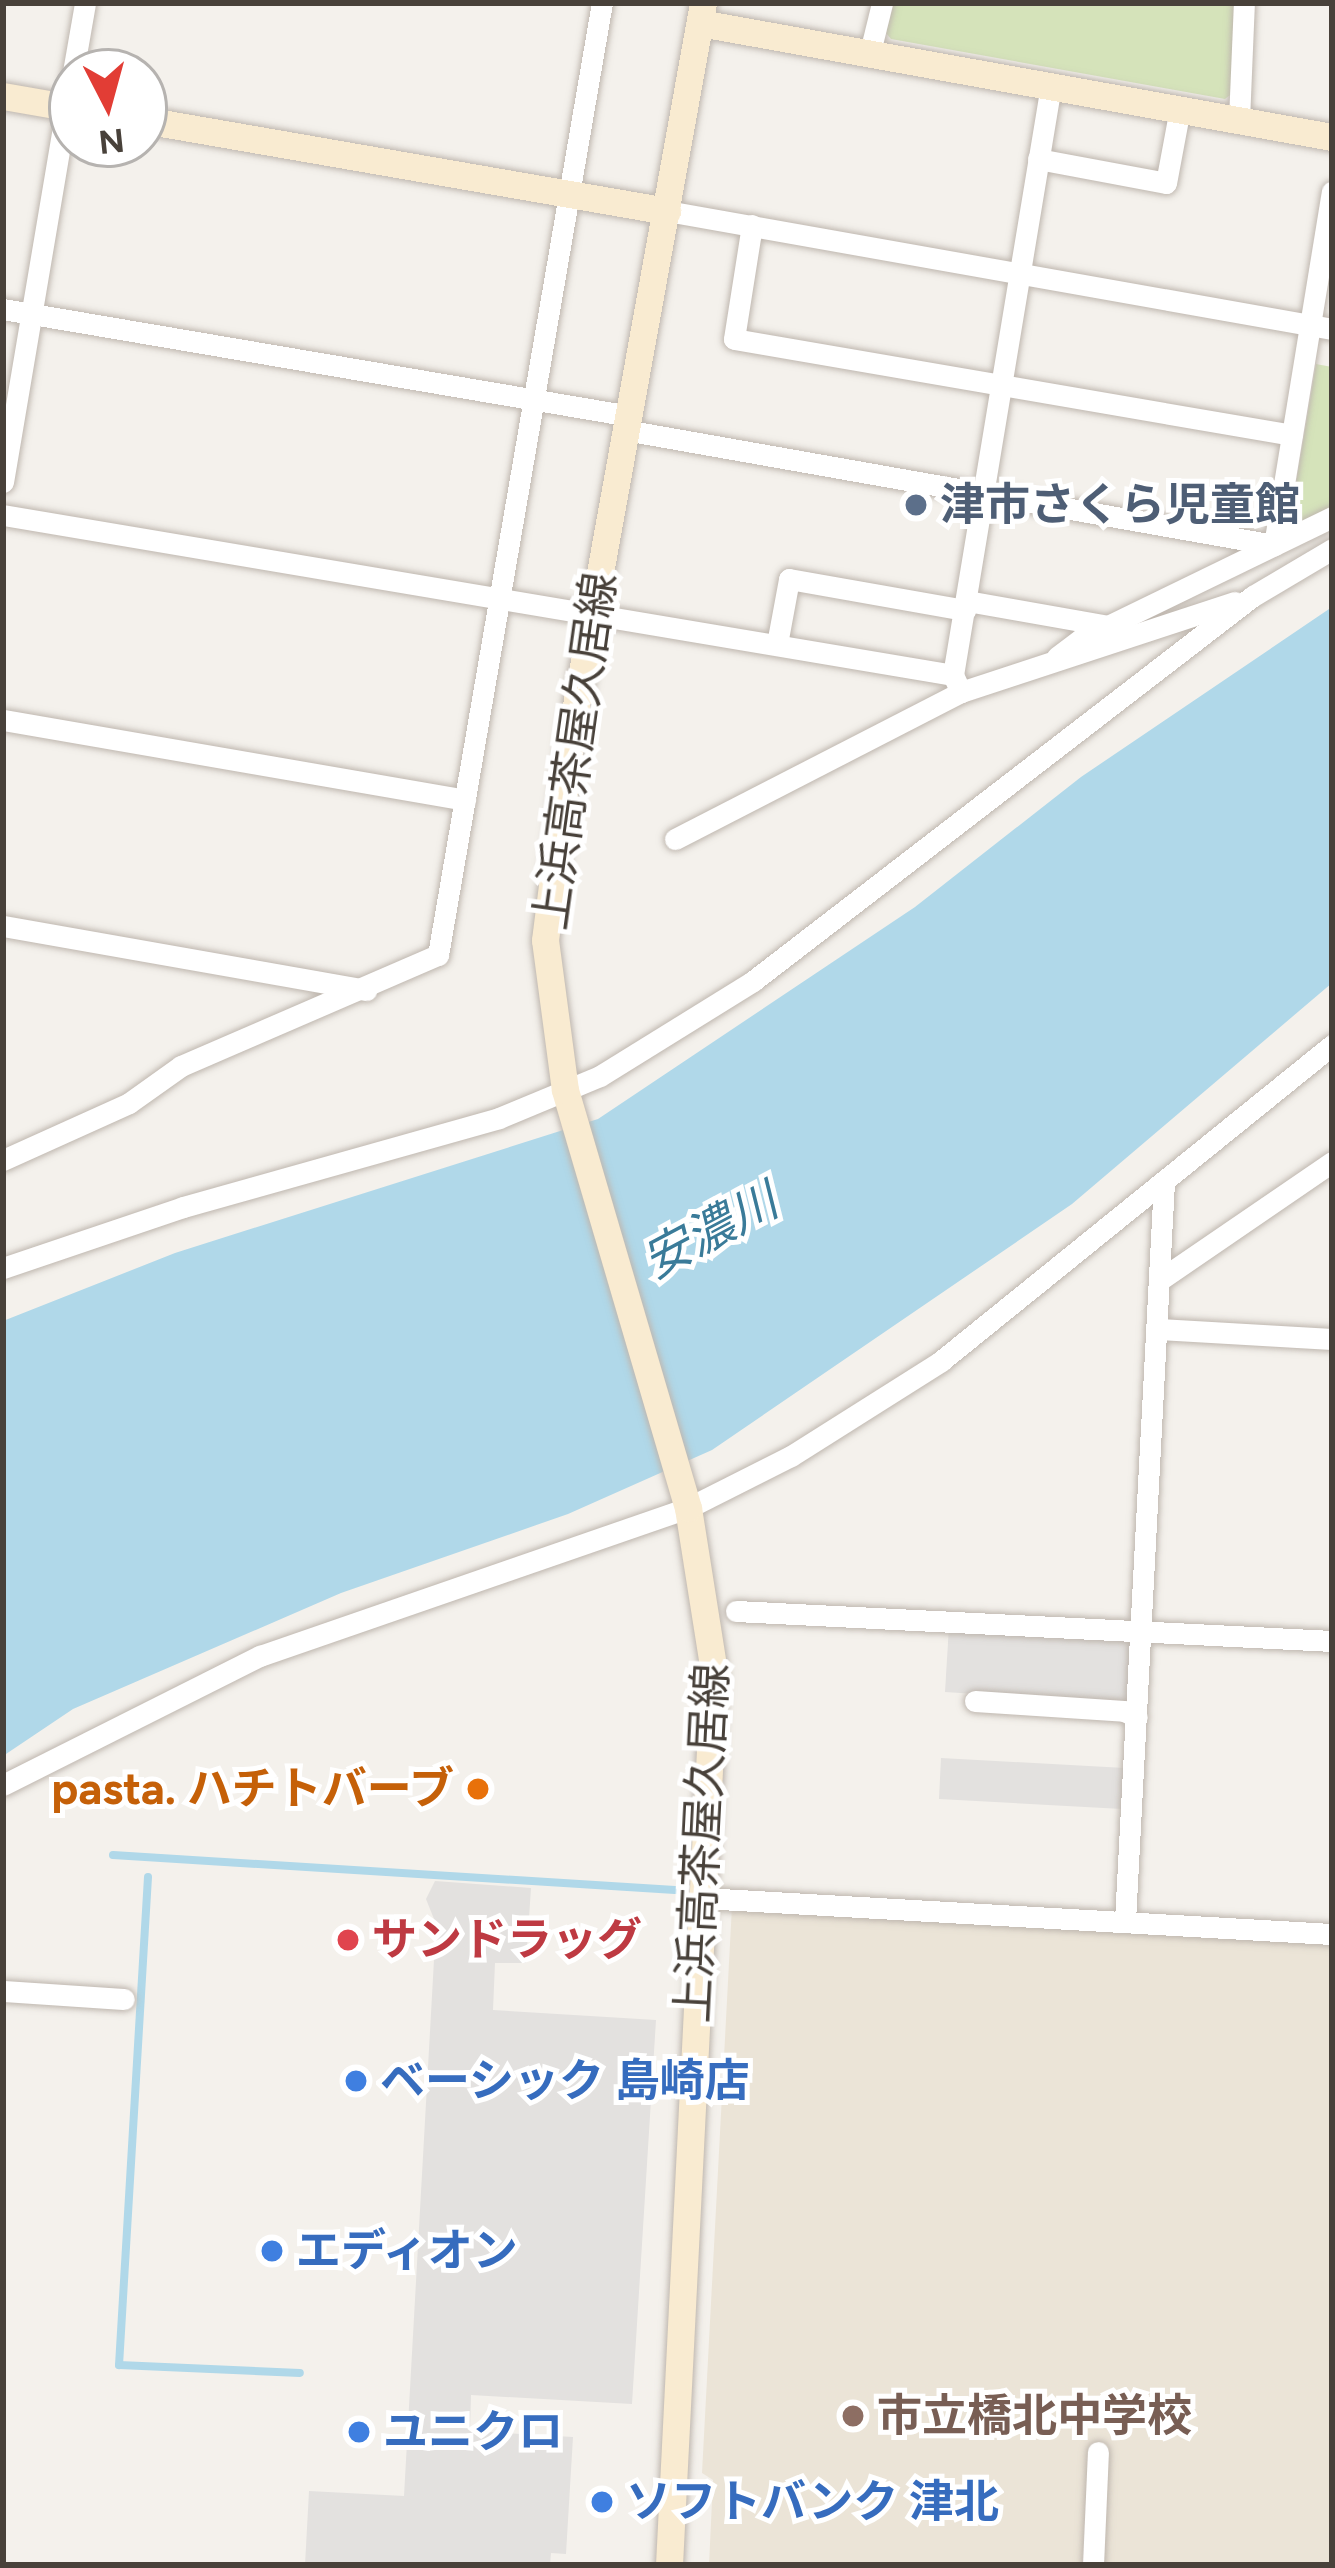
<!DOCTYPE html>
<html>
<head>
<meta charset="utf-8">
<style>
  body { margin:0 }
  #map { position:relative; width:1335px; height:2568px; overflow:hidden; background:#f4f1ec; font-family:Figtree,"Noto Sans JP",sans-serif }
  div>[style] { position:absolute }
  .education>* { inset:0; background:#ebe4d7 }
  .green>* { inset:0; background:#d5e3ba }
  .parking>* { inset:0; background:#e3e1df }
  .water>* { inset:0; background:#b0d8e9 }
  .stream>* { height:8px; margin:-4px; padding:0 4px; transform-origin:4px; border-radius:4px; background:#b0d8e9 }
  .roads { filter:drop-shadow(0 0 3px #bfb7af) drop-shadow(0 0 3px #bfb7af) }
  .street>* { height:21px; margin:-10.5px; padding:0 10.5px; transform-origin:10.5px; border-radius:10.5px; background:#fff }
  .secondary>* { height:27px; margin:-13.5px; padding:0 13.5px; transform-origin:13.5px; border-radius:13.5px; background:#f9ebd1 }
  .dots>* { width:33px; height:33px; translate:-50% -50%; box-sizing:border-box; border:6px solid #fff; border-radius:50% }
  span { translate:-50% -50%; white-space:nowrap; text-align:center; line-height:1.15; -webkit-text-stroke:10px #fff; paint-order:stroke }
  .service-label { font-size:45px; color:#4e5e75; font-weight:700 }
  .left { translate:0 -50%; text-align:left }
  .street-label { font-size:45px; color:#48413a }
  .food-label { font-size:45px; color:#c56008; font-weight:700 }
  .right { translate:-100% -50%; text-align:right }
  .health-label { font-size:45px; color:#be3a42; font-weight:700 }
  .shop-label { font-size:45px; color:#366cbe; font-weight:700 }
  .education-label { font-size:45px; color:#785e54; font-weight:700 }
  .water-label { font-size:48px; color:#3a7b99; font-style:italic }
  .frame { position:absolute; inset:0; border:6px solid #48413a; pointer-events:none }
  .north { position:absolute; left:48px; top:48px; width:120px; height:120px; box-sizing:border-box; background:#fff; border:3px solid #b6b3b0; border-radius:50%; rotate:174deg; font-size:33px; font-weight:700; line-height:48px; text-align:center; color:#48413a }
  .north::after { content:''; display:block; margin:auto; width:42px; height:54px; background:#e23d35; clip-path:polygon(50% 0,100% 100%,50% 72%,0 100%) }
</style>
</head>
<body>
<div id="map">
  <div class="education">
    <div style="clip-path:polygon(732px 1906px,1332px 1944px,1332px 2565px,1103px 2565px,1089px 2446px,1082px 2565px,709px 2565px,713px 2480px,702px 2473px)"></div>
  </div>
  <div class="green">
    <div style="clip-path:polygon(894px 3px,1237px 3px,1234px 92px,1225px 99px,891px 39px,886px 33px)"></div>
    <div style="clip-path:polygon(1316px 364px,1332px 367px,1332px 510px,1295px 525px,1290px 519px)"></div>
  </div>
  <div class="parking">
    <div style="clip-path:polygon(949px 1626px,1135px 1638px,1131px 1704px,945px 1692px)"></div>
    <div style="clip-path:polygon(941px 1758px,1125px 1768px,1122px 1809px,939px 1799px)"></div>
    <div style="clip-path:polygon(435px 1881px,531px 1888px,526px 1963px,495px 1963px,493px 2010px,656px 2020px,632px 2404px,471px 2395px,470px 2431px,573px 2437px,566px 2554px,551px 2553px,550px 2565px,305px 2565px,309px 2491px,404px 2496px,436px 1924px,426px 1899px)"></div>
  </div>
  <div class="water">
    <div style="clip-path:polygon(1332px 607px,1332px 983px,1072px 1204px,712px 1450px,568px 1514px,341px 1593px,73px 1709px,3px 1756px,3px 1321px,175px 1253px,598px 1119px,915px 907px,1081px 777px)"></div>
  </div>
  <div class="stream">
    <div style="left:113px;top:1855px;width:563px;rotate:3.56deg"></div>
    <div style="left:148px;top:1877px;width:489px;rotate:93.4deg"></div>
    <div style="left:119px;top:2365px;width:181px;rotate:2.5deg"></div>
  </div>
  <div class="roads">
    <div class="street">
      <div style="left:870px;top:52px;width:50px;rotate:-76.2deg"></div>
      <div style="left:73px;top:72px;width:70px;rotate:-80.1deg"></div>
      <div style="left:1051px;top:85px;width:598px;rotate:99.43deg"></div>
      <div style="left:953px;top:675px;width:19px;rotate:65deg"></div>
      <div style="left:961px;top:692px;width:288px;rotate:-18.2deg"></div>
      <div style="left:1239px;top:120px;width:117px;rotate:-87.6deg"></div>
      <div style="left:1038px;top:159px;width:130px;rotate:10.6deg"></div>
      <div style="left:1166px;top:183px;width:76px;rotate:-79.4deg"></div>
      <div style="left:667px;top:211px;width:675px;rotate:10.06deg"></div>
      <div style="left:752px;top:225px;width:115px;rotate:99deg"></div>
      <div style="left:734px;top:339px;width:566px;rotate:9.76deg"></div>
      <div style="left:3px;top:309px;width:636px;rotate:9.68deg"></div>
      <div style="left:625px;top:430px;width:659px;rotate:10.05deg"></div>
      <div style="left:1274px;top:545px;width:358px;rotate:-80.7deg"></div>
      <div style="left:3px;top:482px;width:413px;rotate:-80.4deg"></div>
      <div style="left:3px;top:515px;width:963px;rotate:9.56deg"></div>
      <div style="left:967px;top:601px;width:144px;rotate:10deg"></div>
      <div style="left:777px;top:644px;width:66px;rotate:-79.5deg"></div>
      <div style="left:789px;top:579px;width:179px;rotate:10deg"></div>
      <div style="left:1057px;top:657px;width:30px;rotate:-37deg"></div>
      <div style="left:1081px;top:639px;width:279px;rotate:-25.9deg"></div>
      <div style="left:3px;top:720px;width:469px;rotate:9.8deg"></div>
      <div style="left:675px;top:839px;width:322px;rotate:-27.2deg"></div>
      <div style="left:3px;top:926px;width:369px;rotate:10deg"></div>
      <div style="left:3px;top:1160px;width:138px;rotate:-24.3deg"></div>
      <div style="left:129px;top:1103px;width:64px;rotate:-35.4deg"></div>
      <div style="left:181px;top:1066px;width:280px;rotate:-23.4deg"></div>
      <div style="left:438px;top:955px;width:966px;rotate:-80.23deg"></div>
      <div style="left:3px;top:1268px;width:190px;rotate:-18.7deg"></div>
      <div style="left:183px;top:1207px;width:328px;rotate:-15.7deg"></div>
      <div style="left:499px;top:1118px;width:109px;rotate:-22.6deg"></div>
      <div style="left:600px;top:1076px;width:180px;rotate:-31.8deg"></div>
      <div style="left:753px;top:981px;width:631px;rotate:-37.6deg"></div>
      <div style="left:1253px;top:596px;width:92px;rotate:-30.7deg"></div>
      <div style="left:1161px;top:1279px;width:207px;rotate:-34.4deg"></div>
      <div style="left:1159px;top:1329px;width:173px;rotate:3.3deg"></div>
      <div style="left:736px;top:1611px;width:597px;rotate:2.88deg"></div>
      <div style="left:975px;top:1701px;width:149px;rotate:3.8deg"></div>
      <div style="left:1124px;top:1711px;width:14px;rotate:25deg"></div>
      <div style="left:3px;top:1785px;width:288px;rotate:-26.7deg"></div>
      <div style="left:260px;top:1656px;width:453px;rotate:-19.1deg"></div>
      <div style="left:688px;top:1508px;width:115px;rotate:-26.8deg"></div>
      <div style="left:791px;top:1456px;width:178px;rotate:-32.3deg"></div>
      <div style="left:941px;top:1361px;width:503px;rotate:-38.94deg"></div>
      <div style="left:703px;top:1898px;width:630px;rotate:3.28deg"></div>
      <div style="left:1125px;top:1921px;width:740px;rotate:-86.98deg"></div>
      <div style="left:3px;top:1991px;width:121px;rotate:3.8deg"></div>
      <div style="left:1093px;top:2565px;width:113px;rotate:-87.5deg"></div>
    </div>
    <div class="secondary">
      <div style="left:700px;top:23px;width:642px;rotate:10.23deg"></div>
      <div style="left:3px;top:96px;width:70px;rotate:9.9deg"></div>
      <div style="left:144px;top:120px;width:531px;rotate:9.87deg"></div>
      <div style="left:669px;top:2565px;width:894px;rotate:-87.12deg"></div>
      <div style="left:714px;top:1672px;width:166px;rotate:-99deg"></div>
      <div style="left:688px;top:1508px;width:436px;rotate:-106.4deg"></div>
      <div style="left:565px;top:1090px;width:151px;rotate:-97.6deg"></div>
      <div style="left:545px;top:940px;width:220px;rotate:-82.7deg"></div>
      <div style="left:573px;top:722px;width:731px;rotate:-79.75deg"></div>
    </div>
  </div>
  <div class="dots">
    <div style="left:916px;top:505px;background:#5c6f8a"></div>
    <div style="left:478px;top:1789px;background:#e8710a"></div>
    <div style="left:348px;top:1940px;background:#e0444e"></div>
    <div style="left:356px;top:2081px;background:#3f7fe0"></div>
    <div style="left:272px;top:2251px;background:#3f7fe0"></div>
    <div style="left:853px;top:2416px;background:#8d6e63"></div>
    <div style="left:359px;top:2432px;background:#3f7fe0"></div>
    <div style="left:602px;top:2502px;background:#3f7fe0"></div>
  </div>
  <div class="service-label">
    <span class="left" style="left:940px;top:505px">津市さくら児童館</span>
  </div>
  <div class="street-label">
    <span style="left:575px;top:751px;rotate:-82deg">上浜高茶屋久居線</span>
    <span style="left:702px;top:1843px;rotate:-87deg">上浜高茶屋久居線</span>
  </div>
  <div class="food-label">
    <span class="right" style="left:454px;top:1789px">pasta. ハチトバーブ</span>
  </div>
  <div class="health-label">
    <span class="left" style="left:372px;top:1940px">サンドラッグ</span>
  </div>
  <div class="shop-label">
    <span class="left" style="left:380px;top:2081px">ベーシック 島崎店</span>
    <span class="left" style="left:296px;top:2251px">エディオン</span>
    <span class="left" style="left:383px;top:2432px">ユニクロ</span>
    <span class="left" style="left:626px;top:2502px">ソフトバンク 津北</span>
  </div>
  <div class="education-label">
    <span class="left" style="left:877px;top:2416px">市立橋北中学校</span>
  </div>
  <div class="water-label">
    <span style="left:710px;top:1231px;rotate:-28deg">安濃川</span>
  </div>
  <div class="frame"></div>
  <div class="north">N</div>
</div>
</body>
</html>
